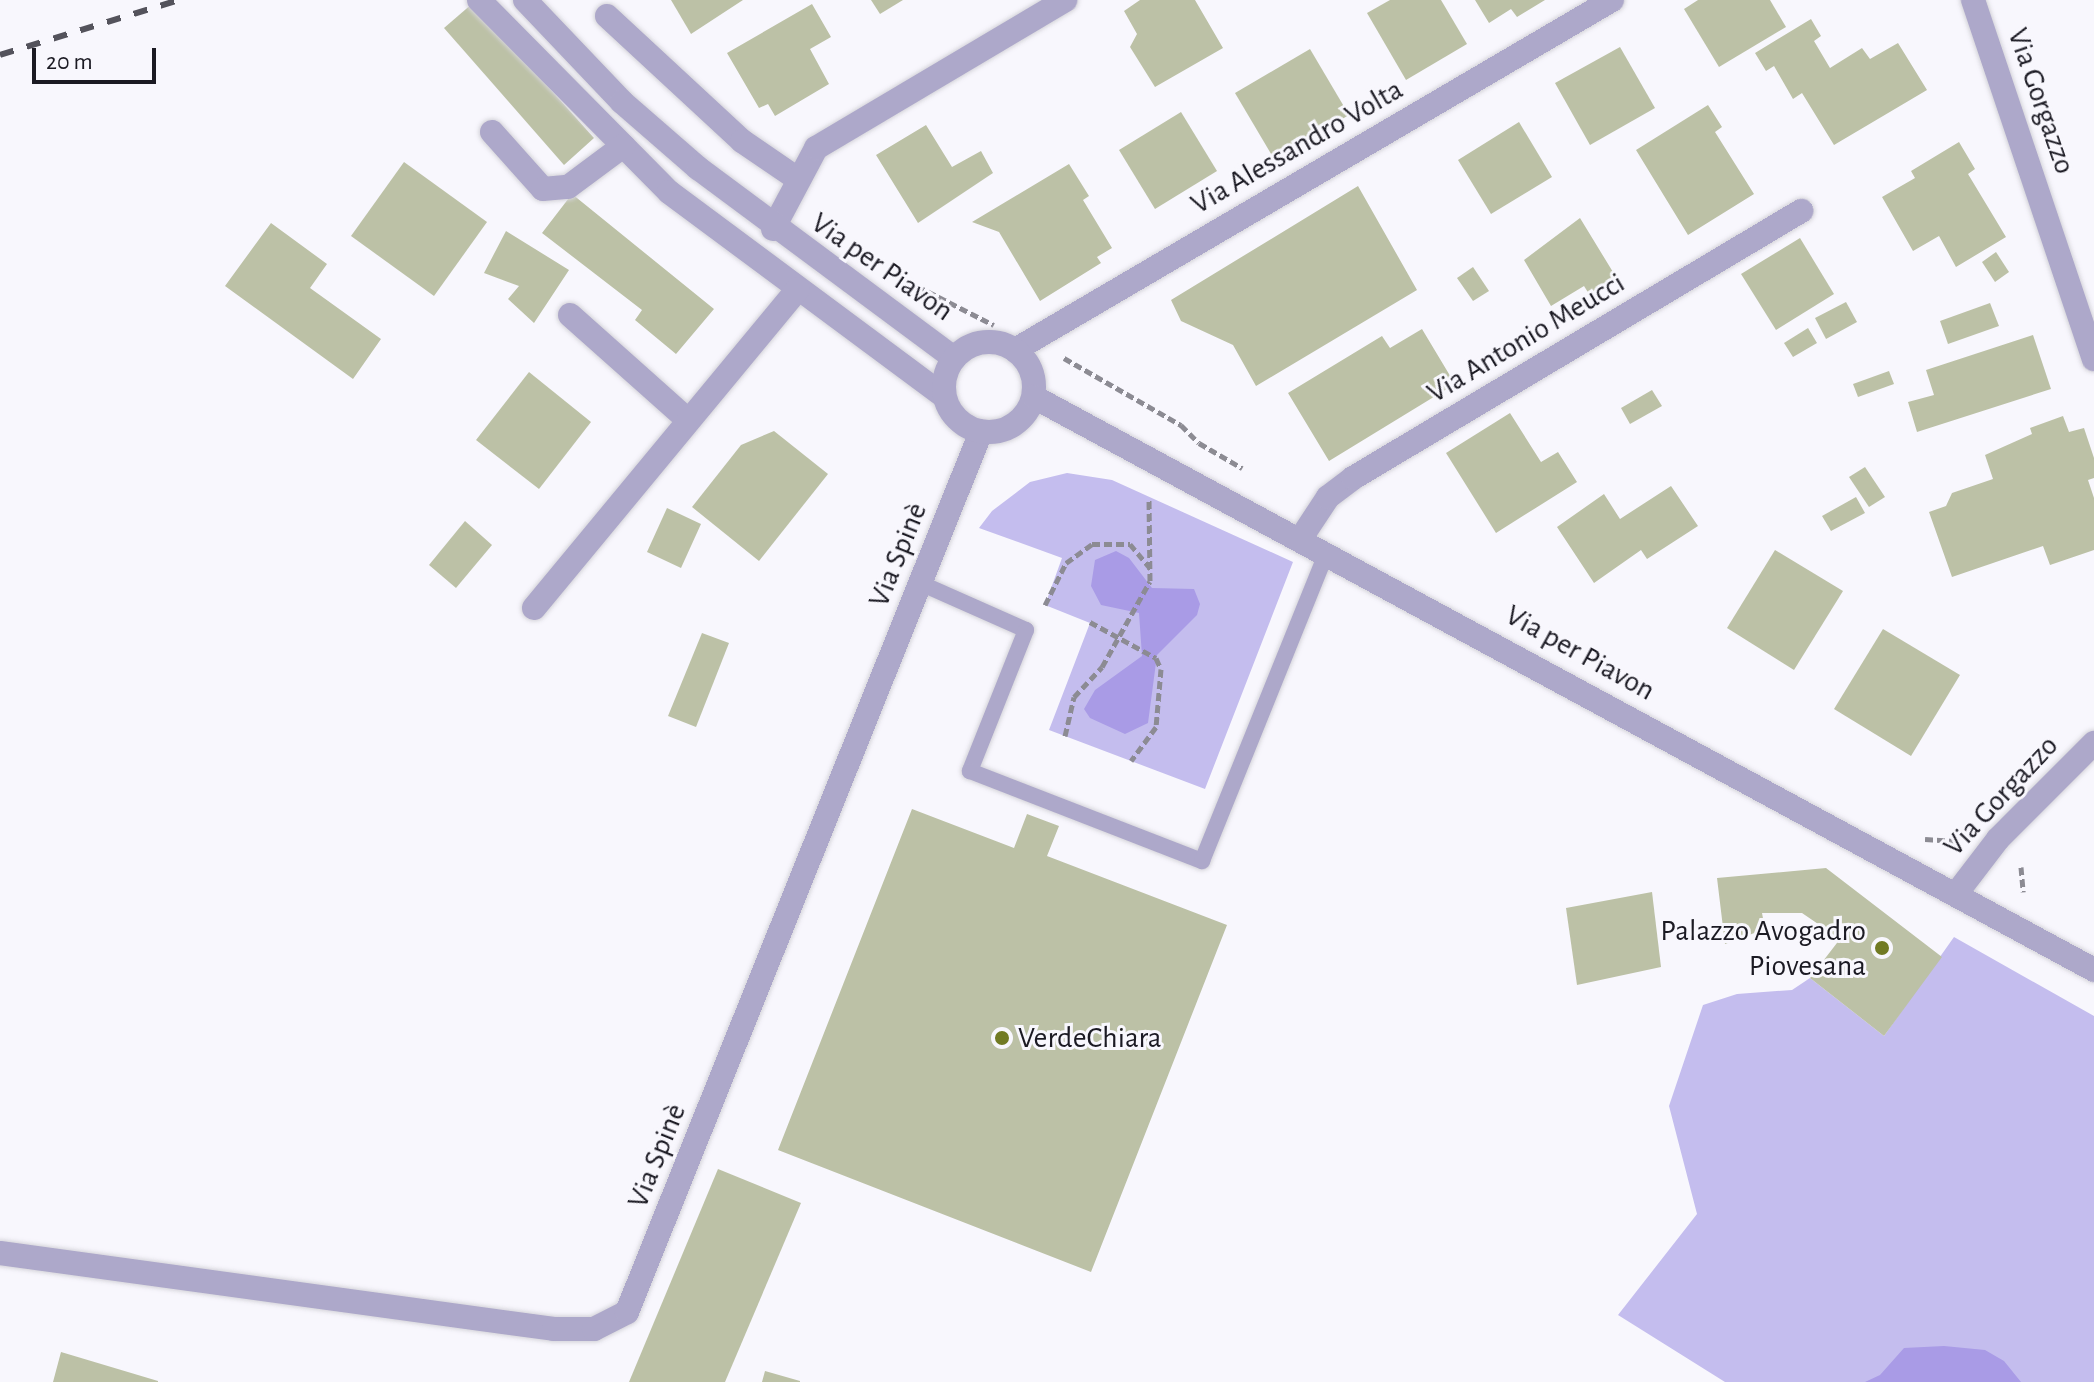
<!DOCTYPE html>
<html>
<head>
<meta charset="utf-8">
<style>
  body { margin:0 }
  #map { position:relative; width:2094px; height:1382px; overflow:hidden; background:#f8f7fd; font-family:"Alegreya Sans",sans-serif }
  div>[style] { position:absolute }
  .green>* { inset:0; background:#c4bdee }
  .water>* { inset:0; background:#a99be6 }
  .building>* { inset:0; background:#bcc1a6 }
  .path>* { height:5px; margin-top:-2.5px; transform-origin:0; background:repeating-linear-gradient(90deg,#8c8b93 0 8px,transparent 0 12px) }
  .roads { filter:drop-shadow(0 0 2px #d5d4da) drop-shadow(0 0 2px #d5d4da) }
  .service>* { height:16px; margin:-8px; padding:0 8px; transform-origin:8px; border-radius:8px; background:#ada8ca }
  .minor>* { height:24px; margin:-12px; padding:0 12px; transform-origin:12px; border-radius:12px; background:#ada8ca }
  .tertiary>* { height:24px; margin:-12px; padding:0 12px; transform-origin:12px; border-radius:12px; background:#ada8ca }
  .tertiary>.ring { margin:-12px; padding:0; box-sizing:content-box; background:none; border:24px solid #ada8ca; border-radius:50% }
  .rail>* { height:6px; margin-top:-3px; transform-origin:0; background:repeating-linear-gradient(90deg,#54535c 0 14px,transparent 0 28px) }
  .dots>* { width:22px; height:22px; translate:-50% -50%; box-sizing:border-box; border:4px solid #f8f7fd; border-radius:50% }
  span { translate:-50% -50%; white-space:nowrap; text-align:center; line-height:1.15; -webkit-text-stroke:6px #f8f7fd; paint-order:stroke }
  .street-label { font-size:30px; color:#1b1a23 }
  .poi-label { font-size:30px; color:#1b1a23 }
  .right { translate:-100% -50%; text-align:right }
  .left { translate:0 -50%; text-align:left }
  .scale { position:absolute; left:32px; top:48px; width:124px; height:36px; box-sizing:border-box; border:4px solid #1b1a23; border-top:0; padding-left:10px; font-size:24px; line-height:28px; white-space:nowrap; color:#1b1a23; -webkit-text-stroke:6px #f8f7fd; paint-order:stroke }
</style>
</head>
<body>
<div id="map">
  <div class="green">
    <div style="clip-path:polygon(1067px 473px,1112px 480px,1293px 562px,1205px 789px,1049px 730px,1090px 623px,1045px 605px,1062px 558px,979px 528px,992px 511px,1030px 482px)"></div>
    <div style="clip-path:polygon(1954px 937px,2094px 1016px,2094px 1382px,1725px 1382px,1618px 1315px,1697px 1214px,1669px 1106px,1703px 1005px,1737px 994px,1792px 990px,1810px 978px,1884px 1036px)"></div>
  </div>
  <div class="water">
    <div style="clip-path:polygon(1116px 551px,1129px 558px,1152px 588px,1194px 589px,1200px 604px,1197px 615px,1157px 655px,1148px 723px,1125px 734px,1090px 718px,1084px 709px,1095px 690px,1142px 656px,1139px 613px,1101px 605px,1091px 586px,1095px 560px)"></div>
    <div style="clip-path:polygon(1944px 1346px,1985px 1350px,2004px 1361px,2021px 1382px,1865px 1382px,1880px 1375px,1904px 1348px)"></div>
  </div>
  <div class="building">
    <div style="clip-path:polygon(671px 0,743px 0,691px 34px)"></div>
    <div style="clip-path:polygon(871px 0,903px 0,880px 14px)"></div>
    <div style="clip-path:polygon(1140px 0,1195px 0,1223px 48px,1155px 87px,1130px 47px,1137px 34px,1124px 11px)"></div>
    <div style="clip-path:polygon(1390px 0,1441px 0,1467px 44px,1406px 80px,1367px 13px)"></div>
    <div style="clip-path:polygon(1475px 0,1545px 0,1517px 17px,1511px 9px,1489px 23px)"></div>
    <div style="clip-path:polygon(1698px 0,1770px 0,1786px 27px,1719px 67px,1684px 9px)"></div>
    <div style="clip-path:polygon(473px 3px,594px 138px,564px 165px,444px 28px)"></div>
    <div style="clip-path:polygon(812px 4px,831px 37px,810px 49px,829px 84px,775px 116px,768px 104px,759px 108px,727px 53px)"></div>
    <div style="clip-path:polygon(1811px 19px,1821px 36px,1814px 41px,1830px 68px,1862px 48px,1870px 59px,1898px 43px,1927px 90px,1834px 145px,1802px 93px,1793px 99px,1774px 66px,1766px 71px,1755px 53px)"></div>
    <div style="clip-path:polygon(1620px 47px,1655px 108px,1590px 145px,1555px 83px)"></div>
    <div style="clip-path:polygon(1310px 49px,1349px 115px,1274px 159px,1235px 93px)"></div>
    <div style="clip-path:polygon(1708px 105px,1722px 127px,1715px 132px,1754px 194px,1688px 235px,1636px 150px)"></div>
    <div style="clip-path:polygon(1181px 112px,1217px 171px,1155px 209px,1119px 150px)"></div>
    <div style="clip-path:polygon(1519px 122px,1552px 177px,1491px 214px,1458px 160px)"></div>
    <div style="clip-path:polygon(926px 125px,952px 167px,981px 151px,993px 173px,918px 223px,876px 155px)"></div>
    <div style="clip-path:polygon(1959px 142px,1975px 169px,1968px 174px,2006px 237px,1956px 267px,1939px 236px,1913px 251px,1882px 197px,1915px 178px,1911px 171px)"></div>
    <div style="clip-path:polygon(404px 162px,487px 222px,434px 296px,351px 236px)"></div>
    <div style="clip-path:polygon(1069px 164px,1089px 196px,1083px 200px,1112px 248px,1097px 257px,1101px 263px,1040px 301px,999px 232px,972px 222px)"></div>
    <div style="clip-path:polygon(1358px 186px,1417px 290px,1256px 386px,1233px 345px,1181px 321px,1171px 300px)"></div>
    <div style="clip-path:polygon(572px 194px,714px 309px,676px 354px,635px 320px,642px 310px,542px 233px)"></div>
    <div style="clip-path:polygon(1580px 218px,1616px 277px,1589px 294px,1584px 286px,1551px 306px,1524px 260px)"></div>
    <div style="clip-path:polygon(271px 223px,327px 264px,310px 288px,381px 339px,353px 379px,225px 286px)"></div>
    <div style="clip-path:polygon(506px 231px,569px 270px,534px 323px,508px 299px,519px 286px,484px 273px)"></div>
    <div style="clip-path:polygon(1800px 238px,1834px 294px,1776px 330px,1741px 274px)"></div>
    <div style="clip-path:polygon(1996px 252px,2009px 272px,1995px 282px,1982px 262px)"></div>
    <div style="clip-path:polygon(1473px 267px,1489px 291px,1473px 301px,1457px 278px)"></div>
    <div style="clip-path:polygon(1846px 302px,1857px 322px,1826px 339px,1815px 318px)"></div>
    <div style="clip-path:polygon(1990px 303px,1999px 326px,1948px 344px,1940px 321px)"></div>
    <div style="clip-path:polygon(1808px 328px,1817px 343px,1793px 357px,1784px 343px)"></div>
    <div style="clip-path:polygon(1422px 329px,1455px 384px,1329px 461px,1288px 393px,1382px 336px,1390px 348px)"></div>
    <div style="clip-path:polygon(2033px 335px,2051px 389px,1917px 432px,1908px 402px,1934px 395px,1926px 370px)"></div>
    <div style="clip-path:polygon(1889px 371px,1894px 384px,1858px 397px,1853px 384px)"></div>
    <div style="clip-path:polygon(529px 372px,591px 422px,539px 489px,476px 440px)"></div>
    <div style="clip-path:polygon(1652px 390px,1662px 406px,1630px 424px,1621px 408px)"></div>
    <div style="clip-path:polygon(1510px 413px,1541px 462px,1558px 452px,1577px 482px,1496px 533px,1446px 453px)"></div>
    <div style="clip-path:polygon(2063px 416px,2069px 432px,2084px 428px,2094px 458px,2094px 478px,2088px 480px,2094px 498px,2094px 550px,2050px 565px,2043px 546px,1952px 577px,1929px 512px,1946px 506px,1952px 493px,1993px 479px,1985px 455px,2032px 434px,2030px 428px)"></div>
    <div style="clip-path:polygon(774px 431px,828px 474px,759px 561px,692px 507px,741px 445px)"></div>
    <div style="clip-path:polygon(1865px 467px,1885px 497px,1869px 507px,1849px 477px)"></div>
    <div style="clip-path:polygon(1671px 486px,1698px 526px,1647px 559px,1641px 550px,1594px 583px,1557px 527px,1604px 494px,1620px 519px)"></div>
    <div style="clip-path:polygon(1856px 497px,1865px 513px,1831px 531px,1822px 516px)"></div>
    <div style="clip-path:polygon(667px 508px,701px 524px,681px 568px,647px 552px)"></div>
    <div style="clip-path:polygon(465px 521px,492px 545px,456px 588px,429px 565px)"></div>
    <div style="clip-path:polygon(1775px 550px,1843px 591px,1794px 670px,1727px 628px)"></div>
    <div style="clip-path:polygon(1883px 629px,1960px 675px,1911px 756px,1834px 709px)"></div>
    <div style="clip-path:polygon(702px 633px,729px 643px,696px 727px,668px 716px)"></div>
    <div style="clip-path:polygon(912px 809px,1014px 848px,1027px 814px,1059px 826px,1047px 856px,1227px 925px,1091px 1272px,778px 1150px)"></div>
    <div style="clip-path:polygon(1826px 868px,1942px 957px,1884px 1036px,1810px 978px,1840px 939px,1802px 913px,1762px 913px,1765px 929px,1725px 944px,1717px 878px)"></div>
    <div style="clip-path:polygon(1652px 892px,1661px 967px,1577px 985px,1566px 908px)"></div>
    <div style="clip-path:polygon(718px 1169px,801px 1203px,725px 1382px,629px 1382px)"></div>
    <div style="clip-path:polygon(61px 1352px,158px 1381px,158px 1382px,53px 1382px)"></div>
    <div style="clip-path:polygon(765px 1371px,800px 1381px,800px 1382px,762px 1382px)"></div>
  </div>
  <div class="path">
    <div style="left:917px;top:286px;width:86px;rotate:26.9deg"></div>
    <div style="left:1064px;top:358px;width:135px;rotate:29.8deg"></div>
    <div style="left:1181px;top:425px;width:25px;rotate:45deg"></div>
    <div style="left:1199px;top:443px;width:50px;rotate:30.2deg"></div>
    <div style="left:1045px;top:605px;width:47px;rotate:-63.4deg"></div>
    <div style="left:1066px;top:563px;width:32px;rotate:-36deg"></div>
    <div style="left:1092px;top:544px;width:38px"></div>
    <div style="left:1130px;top:544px;width:35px;rotate:50deg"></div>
    <div style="left:1090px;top:622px;width:75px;rotate:28.6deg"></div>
    <div style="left:1156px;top:658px;width:12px;rotate:66deg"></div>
    <div style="left:1161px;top:669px;width:58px;rotate:94.9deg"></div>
    <div style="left:1156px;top:727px;width:42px;rotate:126.3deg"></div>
    <div style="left:1065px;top:736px;width:40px;rotate:-77deg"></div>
    <div style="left:1074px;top:697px;width:41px;rotate:-47deg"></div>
    <div style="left:1102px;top:667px;width:98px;rotate:-60.8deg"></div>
    <div style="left:1150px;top:581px;width:83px;rotate:-90.7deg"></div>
    <div style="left:1925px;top:839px;width:30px;rotate:4deg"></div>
    <div style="left:2021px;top:867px;width:25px;rotate:85deg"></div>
  </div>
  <div class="roads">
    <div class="service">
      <div style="left:920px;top:583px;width:116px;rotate:23.9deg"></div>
      <div style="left:1026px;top:630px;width:152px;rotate:111.7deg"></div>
      <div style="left:970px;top:771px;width:249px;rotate:21.2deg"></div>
      <div style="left:1202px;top:861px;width:334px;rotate:-68deg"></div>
    </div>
    <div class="minor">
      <div style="left:479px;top:0;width:270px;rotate:45.3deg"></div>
      <div style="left:669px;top:192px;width:342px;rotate:36.6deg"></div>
      <div style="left:1973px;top:0;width:379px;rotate:71.4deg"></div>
      <div style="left:607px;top:16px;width:184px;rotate:42.8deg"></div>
      <div style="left:742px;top:141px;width:65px;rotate:34.4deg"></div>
      <div style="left:492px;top:132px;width:76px;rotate:48.2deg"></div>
      <div style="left:543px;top:189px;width:25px;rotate:-5deg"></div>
      <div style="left:568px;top:187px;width:69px;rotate:-36.7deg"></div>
      <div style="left:773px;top:229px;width:92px;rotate:-62deg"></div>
      <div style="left:816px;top:148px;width:290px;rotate:-30.7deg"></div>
      <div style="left:570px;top:315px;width:158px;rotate:41.7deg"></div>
      <div style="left:1015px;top:350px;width:692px;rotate:-30.38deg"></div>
      <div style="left:1301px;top:538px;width:49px;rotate:-56.6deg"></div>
      <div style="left:1328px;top:497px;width:31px;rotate:-37deg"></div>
      <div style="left:1353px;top:478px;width:522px;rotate:-30.79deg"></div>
      <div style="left:534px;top:608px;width:414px;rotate:-50.4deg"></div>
      <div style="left:1956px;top:894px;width:69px;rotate:-52.6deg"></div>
      <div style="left:1998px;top:839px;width:136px;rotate:-45deg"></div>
      <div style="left:0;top:1253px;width:559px;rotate:7.81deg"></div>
      <div style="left:554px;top:1329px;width:40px"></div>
      <div style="left:594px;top:1329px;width:37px;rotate:-27deg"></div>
      <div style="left:627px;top:1312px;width:949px;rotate:-68.09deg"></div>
    </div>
    <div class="tertiary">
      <div style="left:525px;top:0;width:141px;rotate:46.4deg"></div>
      <div style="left:622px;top:102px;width:101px;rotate:41deg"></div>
      <div style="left:698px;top:168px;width:319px;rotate:36.6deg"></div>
      <div class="ring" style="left:944px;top:342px;width:66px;height:66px"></div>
      <div style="left:1034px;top:397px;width:1205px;rotate:28.39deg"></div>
    </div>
  </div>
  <div class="rail">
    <div style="left:0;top:55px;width:187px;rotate:-17.1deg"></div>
  </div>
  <div class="dots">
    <div style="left:1882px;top:948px;background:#717a24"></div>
    <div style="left:1002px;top:1038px;background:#717a24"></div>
  </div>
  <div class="street-label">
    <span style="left:2041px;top:101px;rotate:71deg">Via Gorgazzo</span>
    <span style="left:1297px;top:147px;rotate:-30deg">Via Alessandro Volta</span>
    <span style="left:882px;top:267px;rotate:35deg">Via per Piavon</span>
    <span style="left:1526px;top:338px;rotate:-31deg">Via Antonio Meucci</span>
    <span style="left:898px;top:555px;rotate:-68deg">Via Spinè</span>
    <span style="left:1580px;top:653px;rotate:29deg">Via per Piavon</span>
    <span style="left:2001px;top:796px;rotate:-47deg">Via Gorgazzo</span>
    <span style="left:657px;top:1156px;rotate:-68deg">Via Spinè</span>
  </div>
  <div class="poi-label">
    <span class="right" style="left:1866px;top:948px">Palazzo Avogadro<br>Piovesana</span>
    <span class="left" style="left:1018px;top:1038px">VerdeChiara</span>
  </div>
  <div class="scale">20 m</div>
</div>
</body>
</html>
